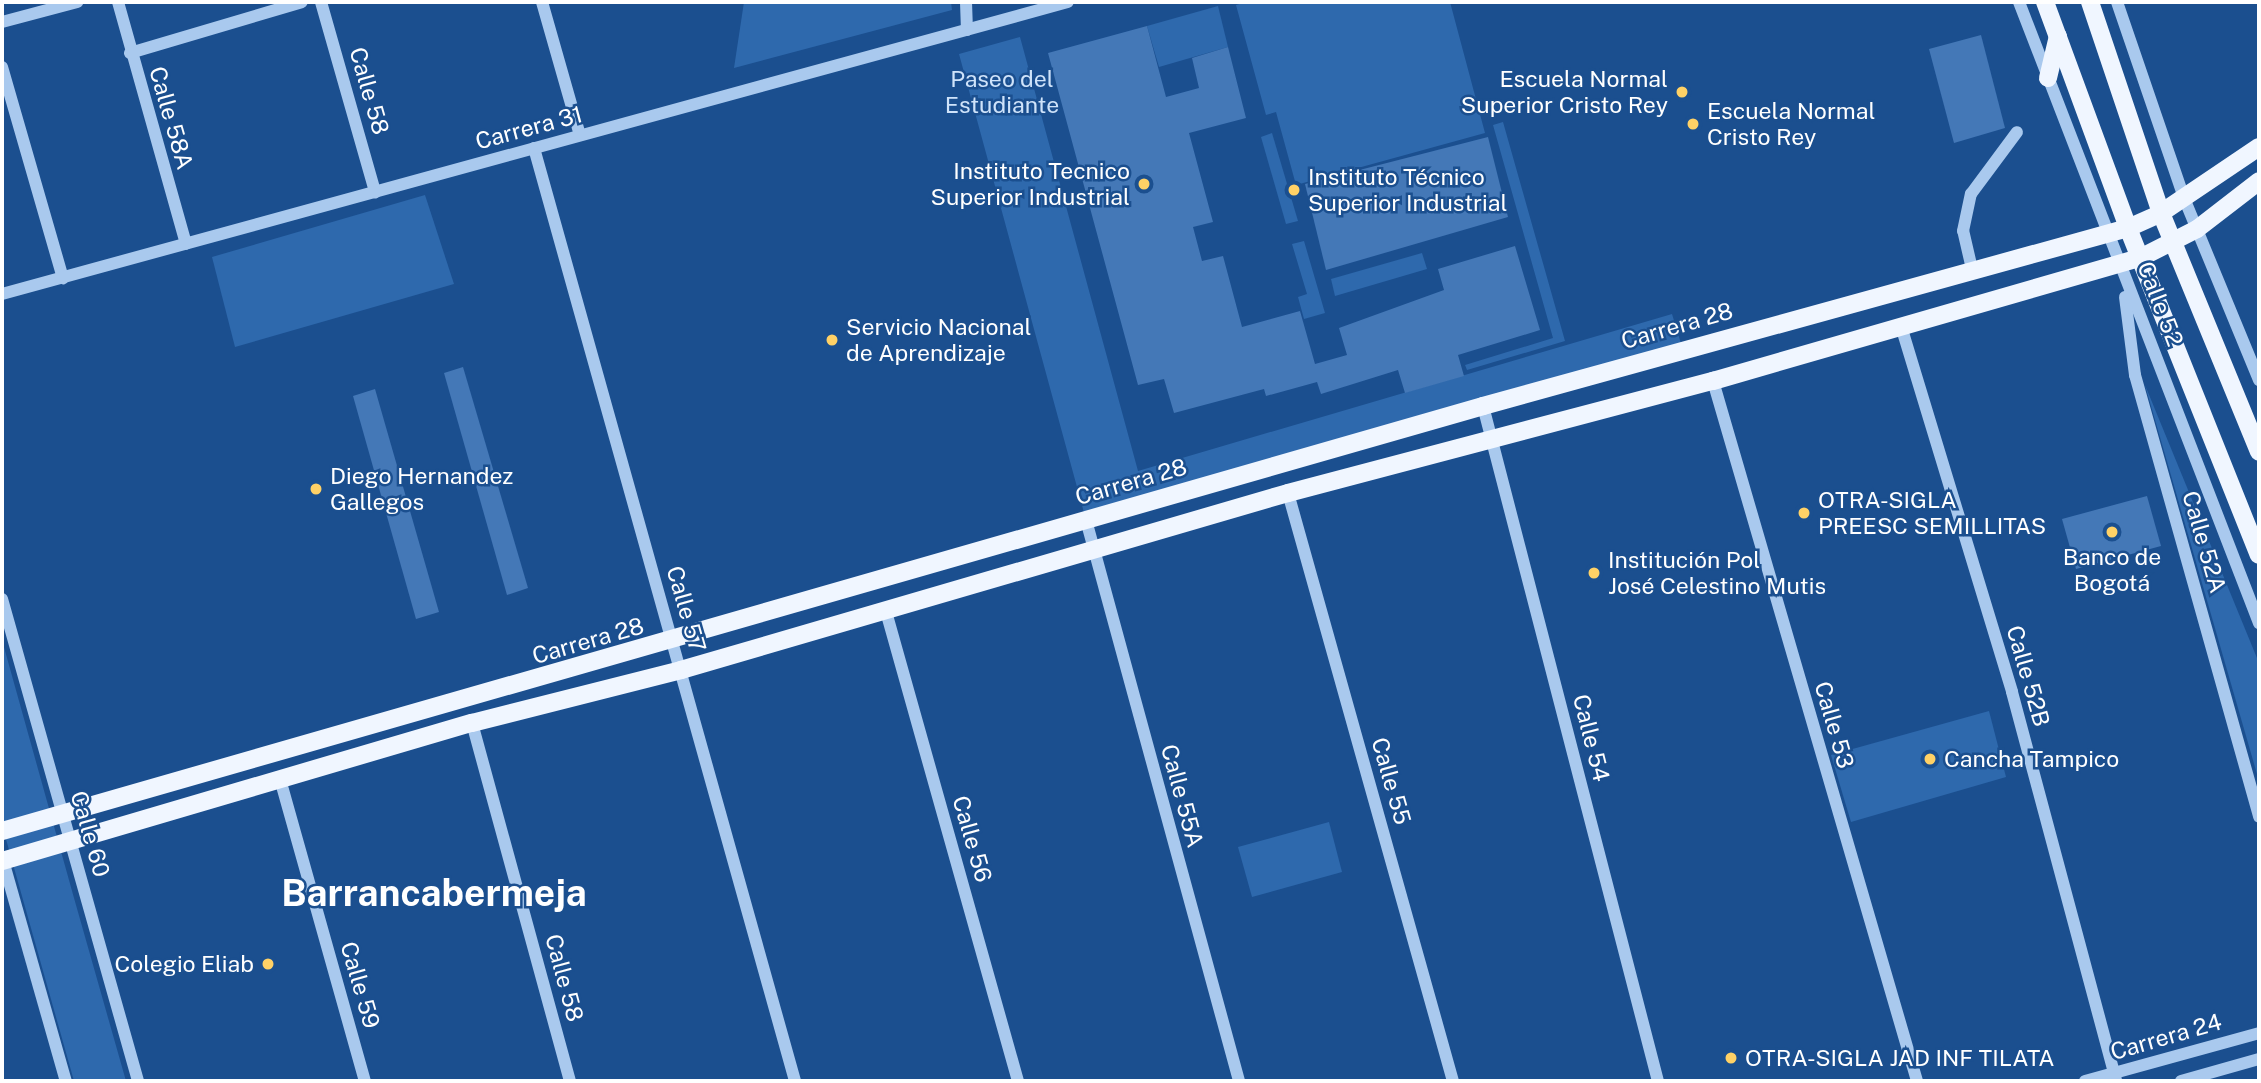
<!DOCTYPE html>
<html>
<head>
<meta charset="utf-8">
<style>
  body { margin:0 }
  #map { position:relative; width:2261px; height:1083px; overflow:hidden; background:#1b4f8f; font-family:"Public Sans",sans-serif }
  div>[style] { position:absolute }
  .green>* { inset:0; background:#2e69ad }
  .building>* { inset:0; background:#4478b7 }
  .minor>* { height:12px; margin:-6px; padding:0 6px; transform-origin:6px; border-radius:6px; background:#a9c9ee }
  .major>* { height:18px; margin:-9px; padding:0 9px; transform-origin:9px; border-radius:9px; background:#f0f6ff }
  .dots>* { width:19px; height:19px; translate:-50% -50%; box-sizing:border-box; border:4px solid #1b4f8f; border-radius:50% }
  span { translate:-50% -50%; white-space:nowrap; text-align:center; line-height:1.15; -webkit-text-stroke:5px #1b4f8f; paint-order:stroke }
  .park-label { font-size:23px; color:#cfe3fa }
  .poi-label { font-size:23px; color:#fff }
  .right { translate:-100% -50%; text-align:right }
  .left { translate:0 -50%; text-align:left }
  .street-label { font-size:23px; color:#fff }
  .town-label { font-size:37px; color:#fff; font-weight:700 }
  .frame { position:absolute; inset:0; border:4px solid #fff; pointer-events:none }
</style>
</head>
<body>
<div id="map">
  <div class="green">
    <div style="clip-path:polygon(744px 2px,951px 2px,952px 10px,734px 68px)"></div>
    <div style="clip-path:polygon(1246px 2px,1450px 2px,1485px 133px,1296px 185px,1276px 112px,1266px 115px,1236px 5px)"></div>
    <div style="clip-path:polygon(1218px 6px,1228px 47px,1159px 67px,1147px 26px)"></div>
    <div style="clip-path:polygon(1020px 37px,1138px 471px,1672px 314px,1683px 350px,1086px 520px,959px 54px)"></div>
    <div style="clip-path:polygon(1503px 122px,1565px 341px,1467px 370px,1465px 365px,1553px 338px,1493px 125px)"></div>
    <div style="clip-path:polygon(1272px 133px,1298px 221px,1286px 224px,1261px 137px)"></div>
    <div style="clip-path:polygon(425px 195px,454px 284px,235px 347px,212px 257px)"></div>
    <div style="clip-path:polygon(1304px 241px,1325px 313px,1304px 319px,1298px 297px,1307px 294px,1292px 244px)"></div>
    <div style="clip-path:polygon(1422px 253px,1427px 269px,1335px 296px,1331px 279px)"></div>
    <div style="clip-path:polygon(2145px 385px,2259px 663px,2259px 781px)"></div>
    <div style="clip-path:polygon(2px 640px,74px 898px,126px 1081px,74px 1081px,2px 825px)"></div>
    <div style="clip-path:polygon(1989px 711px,2006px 777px,1851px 822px,1831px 755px)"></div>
    <div style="clip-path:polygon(1329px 822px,1342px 872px,1252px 897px,1238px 847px)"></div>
  </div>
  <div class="building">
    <div style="clip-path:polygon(1147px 26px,1166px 97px,1199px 88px,1192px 58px,1228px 47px,1246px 118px,1189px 133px,1213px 222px,1193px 227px,1202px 261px,1223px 256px,1242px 327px,1300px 311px,1315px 364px,1347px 355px,1339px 328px,1444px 290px,1438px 269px,1515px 246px,1540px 330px,1458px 355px,1464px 376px,1405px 393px,1398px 370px,1321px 394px,1317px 382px,1266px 396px,1264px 389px,1174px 413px,1164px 379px,1138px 385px,1048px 53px)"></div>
    <div style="clip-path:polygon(1981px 35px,2005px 128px,1954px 143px,1929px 49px)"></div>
    <div style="clip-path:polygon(1488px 137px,1508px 217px,1326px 270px,1305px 184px)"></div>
    <div style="clip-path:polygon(463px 367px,528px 588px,507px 595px,444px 373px)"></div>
    <div style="clip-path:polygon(375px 389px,439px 612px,416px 619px,353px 396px)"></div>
    <div style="clip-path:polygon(2147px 496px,2161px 546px,2076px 569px,2062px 519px)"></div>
  </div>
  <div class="minor">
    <div style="left:118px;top:2px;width:251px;rotate:74.3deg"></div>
    <div style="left:321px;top:2px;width:198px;rotate:74.1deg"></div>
    <div style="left:542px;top:2px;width:138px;rotate:74.1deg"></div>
    <div style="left:966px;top:2px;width:28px;rotate:88deg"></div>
    <div style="left:2019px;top:2px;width:666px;rotate:68.87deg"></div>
    <div style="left:2117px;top:2px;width:207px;rotate:71.1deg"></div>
    <div style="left:2184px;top:198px;width:197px;rotate:67.6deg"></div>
    <div style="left:2px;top:22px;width:78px;rotate:-14.9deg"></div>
    <div style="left:130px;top:53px;width:179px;rotate:-16.5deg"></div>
    <div style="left:2px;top:67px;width:220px;rotate:73.9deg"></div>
    <div style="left:534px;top:148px;width:969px;rotate:74.37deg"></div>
    <div style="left:1972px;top:269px;width:39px;rotate:-103deg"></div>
    <div style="left:1963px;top:231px;width:38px;rotate:-78deg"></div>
    <div style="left:1971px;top:194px;width:77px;rotate:-53.4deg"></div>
    <div style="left:2px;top:294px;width:1105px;rotate:-15.32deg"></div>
    <div style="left:2125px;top:297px;width:79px;rotate:82.7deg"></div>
    <div style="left:2135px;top:375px;width:459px;rotate:74.3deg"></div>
    <div style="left:1901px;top:326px;width:382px;rotate:73.1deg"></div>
    <div style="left:2012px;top:692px;width:403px;rotate:75deg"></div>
    <div style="left:1713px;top:381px;width:729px;rotate:73.75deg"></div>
    <div style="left:1483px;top:406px;width:697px;rotate:75.47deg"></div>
    <div style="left:1288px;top:493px;width:611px;rotate:74.33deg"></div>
    <div style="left:1086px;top:520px;width:581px;rotate:74.74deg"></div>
    <div style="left:2px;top:599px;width:501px;rotate:74.24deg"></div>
    <div style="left:885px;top:608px;width:491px;rotate:74.3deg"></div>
    <div style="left:472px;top:723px;width:371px;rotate:74.7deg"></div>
    <div style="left:280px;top:779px;width:314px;rotate:74.3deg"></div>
    <div style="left:2px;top:857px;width:233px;rotate:74.1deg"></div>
    <div style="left:2085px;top:1081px;width:180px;rotate:-15.4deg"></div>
    <div style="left:2181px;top:1081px;width:81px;rotate:-15.8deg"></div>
  </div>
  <div class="major">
    <div style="left:2045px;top:2px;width:241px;rotate:69.8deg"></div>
    <div style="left:2128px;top:228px;width:352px;rotate:68.2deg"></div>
    <div style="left:2090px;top:2px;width:223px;rotate:71.4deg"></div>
    <div style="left:2161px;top:213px;width:258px;rotate:67.7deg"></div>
    <div style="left:2048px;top:78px;width:43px;rotate:-76.6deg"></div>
    <div style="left:2px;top:831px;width:1541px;rotate:-16.01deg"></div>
    <div style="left:1483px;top:406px;width:669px;rotate:-15.43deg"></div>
    <div style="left:2128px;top:228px;width:36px;rotate:-24deg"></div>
    <div style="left:2161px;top:213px;width:118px;rotate:-34deg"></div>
    <div style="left:2px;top:861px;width:490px;rotate:-16.4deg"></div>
    <div style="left:472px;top:723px;width:216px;rotate:-14.2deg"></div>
    <div style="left:681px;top:670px;width:632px;rotate:-16.26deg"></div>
    <div style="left:1288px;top:493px;width:440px;rotate:-14.8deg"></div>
    <div style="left:1713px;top:381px;width:444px;rotate:-16.1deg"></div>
    <div style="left:2140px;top:258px;width:64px;rotate:-27deg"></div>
    <div style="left:2197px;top:229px;width:78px;rotate:-37.7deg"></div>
  </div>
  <div class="dots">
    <div style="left:1682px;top:92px;background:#ffd166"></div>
    <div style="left:1693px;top:124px;background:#ffd166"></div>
    <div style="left:1144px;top:184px;background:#ffd166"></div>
    <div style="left:1294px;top:190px;background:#ffd166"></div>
    <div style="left:832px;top:340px;background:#ffd166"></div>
    <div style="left:316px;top:489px;background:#ffd166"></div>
    <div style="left:1804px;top:513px;background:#ffd166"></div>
    <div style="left:2112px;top:532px;background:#ffd166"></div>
    <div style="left:1594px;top:573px;background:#ffd166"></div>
    <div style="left:1930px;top:759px;background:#ffd166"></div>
    <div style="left:268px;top:964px;background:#ffd166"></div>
    <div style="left:1731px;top:1058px;background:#ffd166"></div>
  </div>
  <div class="park-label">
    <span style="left:1002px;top:92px">Paseo del<br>Estudiante</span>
  </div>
  <div class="poi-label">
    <span class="right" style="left:1668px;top:92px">Escuela Normal<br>Superior Cristo Rey</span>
    <span class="left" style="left:1707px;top:124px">Escuela Normal<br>Cristo Rey</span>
    <span class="right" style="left:1130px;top:184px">Instituto Tecnico<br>Superior Industrial</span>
    <span class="left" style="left:1308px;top:190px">Instituto Técnico<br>Superior Industrial</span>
    <span class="left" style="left:846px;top:340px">Servicio Nacional<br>de Aprendizaje</span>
    <span class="left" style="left:330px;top:489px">Diego Hernandez<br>Gallegos</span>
    <span class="left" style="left:1818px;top:513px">OTRA-SIGLA<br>PREESC SEMILLITAS</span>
    <span style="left:2112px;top:570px">Banco de<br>Bogotá</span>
    <span class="left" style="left:1608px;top:573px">Institución Pol<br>José Celestino Mutis</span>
    <span class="left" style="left:1944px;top:759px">Cancha Tampico</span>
    <span class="right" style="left:254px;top:964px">Colegio Eliab</span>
    <span class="left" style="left:1745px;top:1058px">OTRA-SIGLA JAD INF TILATA</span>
  </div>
  <div class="street-label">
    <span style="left:369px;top:91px;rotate:74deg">Calle 58</span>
    <span style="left:171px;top:118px;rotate:74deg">Calle 58A</span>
    <span style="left:529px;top:128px;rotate:-15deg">Carrera 31</span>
    <span style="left:2160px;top:304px;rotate:69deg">Calle 52</span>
    <span style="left:1677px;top:326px;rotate:-16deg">Carrera 28</span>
    <span style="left:1131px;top:482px;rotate:-16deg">Carrera 28</span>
    <span style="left:2204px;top:542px;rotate:74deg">Calle 52A</span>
    <span style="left:686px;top:609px;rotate:74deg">Calle 57</span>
    <span style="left:588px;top:641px;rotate:-16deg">Carrera 28</span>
    <span style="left:2028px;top:676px;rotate:74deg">Calle 52B</span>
    <span style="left:1834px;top:725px;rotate:74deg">Calle 53</span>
    <span style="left:1591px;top:738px;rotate:76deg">Calle 54</span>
    <span style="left:1391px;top:781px;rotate:74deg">Calle 55</span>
    <span style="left:1182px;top:796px;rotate:75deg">Calle 55A</span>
    <span style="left:90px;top:834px;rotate:74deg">Calle 60</span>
    <span style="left:972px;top:839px;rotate:74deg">Calle 56</span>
    <span style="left:564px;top:978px;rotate:75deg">Calle 58</span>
    <span style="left:360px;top:985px;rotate:74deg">Calle 59</span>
    <span style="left:2166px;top:1037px;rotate:-16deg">Carrera 24</span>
  </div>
  <div class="town-label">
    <span style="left:434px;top:893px">Barrancabermeja</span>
  </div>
  <div class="frame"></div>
</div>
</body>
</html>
